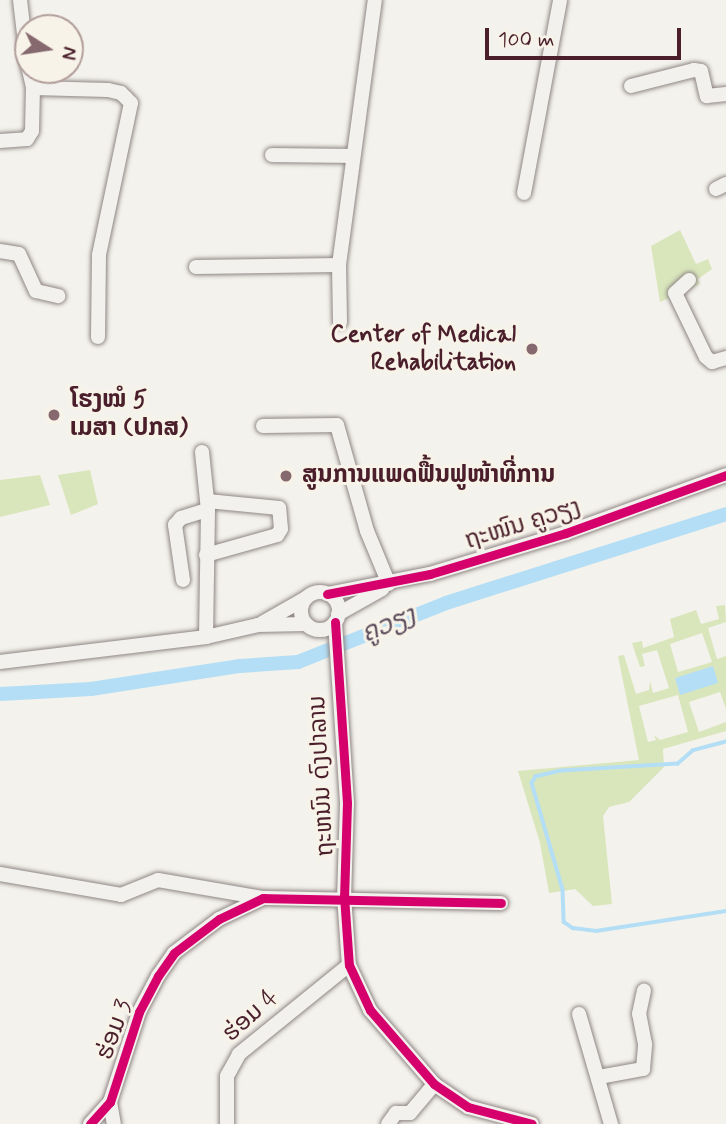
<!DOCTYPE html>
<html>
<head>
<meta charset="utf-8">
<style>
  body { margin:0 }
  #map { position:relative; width:726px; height:1124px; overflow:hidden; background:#f4f2ec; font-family:Mynerve,"Noto Sans Lao",sans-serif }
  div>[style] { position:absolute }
  .green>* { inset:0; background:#d9e6bc }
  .water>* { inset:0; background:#b3def5 }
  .stream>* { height:3.5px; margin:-1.75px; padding:0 1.75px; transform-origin:1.75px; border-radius:1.75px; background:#b3def5 }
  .canal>* { height:14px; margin:-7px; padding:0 7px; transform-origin:7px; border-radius:7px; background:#b3def5 }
  .roads { filter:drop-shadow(0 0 2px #8f8685) drop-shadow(0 0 2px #8f8685) }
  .minor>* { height:14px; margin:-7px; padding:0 7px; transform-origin:7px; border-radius:7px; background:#f2f1ed }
  .minor>.ring { margin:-7px; padding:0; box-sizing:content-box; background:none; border:14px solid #f2f1ed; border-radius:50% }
  .cycleway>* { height:9px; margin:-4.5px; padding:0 4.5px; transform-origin:4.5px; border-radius:4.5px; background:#d6006c }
  .dots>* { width:19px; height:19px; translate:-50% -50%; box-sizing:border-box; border:4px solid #f7f3e8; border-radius:50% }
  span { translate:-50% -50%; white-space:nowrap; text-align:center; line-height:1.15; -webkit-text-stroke:6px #f7f3e8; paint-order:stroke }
  .poi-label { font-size:24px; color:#4a1f2b; font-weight:700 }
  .right { translate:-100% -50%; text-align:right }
  .left { translate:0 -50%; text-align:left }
  .street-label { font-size:24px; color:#4a1f2b }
  .water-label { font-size:26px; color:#5d4d5e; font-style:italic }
  .north { position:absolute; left:14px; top:14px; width:70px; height:70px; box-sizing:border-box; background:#f7f3e8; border:2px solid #b29e9c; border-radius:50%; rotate:102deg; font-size:19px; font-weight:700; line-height:28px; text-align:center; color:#4a1f2b }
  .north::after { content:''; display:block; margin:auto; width:24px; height:32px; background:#86696f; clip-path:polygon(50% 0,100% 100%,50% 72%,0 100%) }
  .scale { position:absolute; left:485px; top:28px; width:196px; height:32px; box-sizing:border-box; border:4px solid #4a1f2b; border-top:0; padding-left:9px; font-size:21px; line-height:24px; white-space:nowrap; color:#4a1f2b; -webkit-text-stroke:5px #f7f3e8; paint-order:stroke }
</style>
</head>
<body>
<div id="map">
  <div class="green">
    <div style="clip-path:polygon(680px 230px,696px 264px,708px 259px,712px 269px,698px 279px,700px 284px,660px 302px,651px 246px)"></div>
    <div style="clip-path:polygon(90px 470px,98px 504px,71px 515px,58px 475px)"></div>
    <div style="clip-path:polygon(40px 475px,50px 505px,0 517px,0 480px)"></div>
    <div style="clip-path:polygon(evenodd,725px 605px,726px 622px,708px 628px,717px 659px,726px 656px,726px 709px,720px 692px,689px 702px,699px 732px,726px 722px,726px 731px,663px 749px,664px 767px,629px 802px,609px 807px,603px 816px,612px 904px,593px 906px,575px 889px,549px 893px,540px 843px,518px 771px,639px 760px,618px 656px,624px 655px,636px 694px,649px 690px,650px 681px,653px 693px,669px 688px,657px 650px,642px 654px,645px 666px,640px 667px,632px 643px,642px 641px,643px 648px,674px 637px,670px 619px,696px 610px,701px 624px,719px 619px,716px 606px,725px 605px,702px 633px,712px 662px,678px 672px,670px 644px,702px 633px,725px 605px,678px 695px,688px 732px,660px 740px,654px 735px,656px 740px,648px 742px,639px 706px,678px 695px)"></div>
  </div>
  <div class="water">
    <div style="clip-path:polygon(713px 666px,718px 683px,680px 695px,675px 678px)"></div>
  </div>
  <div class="stream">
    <div style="left:726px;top:742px;width:34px;rotate:165deg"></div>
    <div style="left:693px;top:751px;width:20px;rotate:139deg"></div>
    <div style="left:678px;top:764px;width:117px;rotate:176.6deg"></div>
    <div style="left:561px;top:771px;width:26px;rotate:167deg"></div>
    <div style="left:536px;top:777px;width:7px;rotate:124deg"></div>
    <div style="left:532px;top:783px;width:111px;rotate:73.8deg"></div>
    <div style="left:563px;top:890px;width:32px;rotate:88deg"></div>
    <div style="left:564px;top:922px;width:11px;rotate:34deg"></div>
    <div style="left:573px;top:928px;width:23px;rotate:7deg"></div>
    <div style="left:596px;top:931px;width:132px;rotate:-8.7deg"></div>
  </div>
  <div class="canal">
    <div style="left:0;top:694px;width:91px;rotate:-3.1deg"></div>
    <div style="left:91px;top:689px;width:151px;rotate:-8.8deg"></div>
    <div style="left:240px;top:666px;width:58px;rotate:-3.9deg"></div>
    <div style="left:298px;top:662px;width:159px;rotate:-21.7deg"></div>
    <div style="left:446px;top:603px;width:294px;rotate:-17.6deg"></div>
  </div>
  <div class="roads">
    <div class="minor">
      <div style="left:20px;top:0;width:68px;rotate:83.3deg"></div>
      <div style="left:29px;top:70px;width:18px;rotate:77deg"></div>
      <div style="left:33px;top:88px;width:75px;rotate:1.5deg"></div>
      <div style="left:108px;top:90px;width:13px;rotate:13deg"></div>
      <div style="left:121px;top:93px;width:14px;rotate:45deg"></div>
      <div style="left:131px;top:103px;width:155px;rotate:101.9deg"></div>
      <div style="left:99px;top:255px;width:82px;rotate:90.7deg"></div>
      <div style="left:631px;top:86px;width:65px;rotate:-14.3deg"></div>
      <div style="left:694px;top:70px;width:7px;rotate:8deg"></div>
      <div style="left:701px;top:71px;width:26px;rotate:77deg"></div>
      <div style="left:707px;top:96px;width:19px;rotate:-6deg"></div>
      <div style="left:0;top:141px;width:27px;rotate:-4deg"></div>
      <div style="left:27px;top:139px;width:9px;rotate:-58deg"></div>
      <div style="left:32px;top:131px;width:43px;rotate:-88.7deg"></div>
      <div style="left:272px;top:155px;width:80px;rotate:0.7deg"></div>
      <div style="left:716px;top:189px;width:11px;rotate:-27deg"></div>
      <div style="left:524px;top:193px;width:196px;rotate:-79.4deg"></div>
      <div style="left:0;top:251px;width:19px;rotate:9deg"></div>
      <div style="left:19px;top:254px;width:41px;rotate:65.3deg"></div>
      <div style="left:36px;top:291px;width:23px;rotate:13deg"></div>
      <div style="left:196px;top:267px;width:143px;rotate:-0.8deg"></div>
      <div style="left:689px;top:280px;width:19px;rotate:137deg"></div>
      <div style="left:675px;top:293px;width:71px;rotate:64.2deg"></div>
      <div style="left:706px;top:357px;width:8px;rotate:40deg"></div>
      <div style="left:712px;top:362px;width:15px;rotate:-16deg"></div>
      <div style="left:340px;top:322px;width:57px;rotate:-91deg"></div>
      <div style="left:339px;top:265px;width:267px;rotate:-82.3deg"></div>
      <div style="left:263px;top:426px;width:74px;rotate:-0.8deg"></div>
      <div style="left:337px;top:425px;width:110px;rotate:74.2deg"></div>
      <div style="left:367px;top:531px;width:57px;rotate:67.5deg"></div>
      <div style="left:202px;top:452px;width:58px;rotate:84.1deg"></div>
      <div style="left:208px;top:510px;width:127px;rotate:90.9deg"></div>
      <div style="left:206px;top:555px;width:74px;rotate:-15.7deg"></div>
      <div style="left:277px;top:535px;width:7px;rotate:-56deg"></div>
      <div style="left:281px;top:529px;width:21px;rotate:-95deg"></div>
      <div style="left:279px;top:508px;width:72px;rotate:-174.4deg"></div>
      <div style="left:183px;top:580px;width:56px;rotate:-98.3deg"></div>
      <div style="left:175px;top:525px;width:9px;rotate:-49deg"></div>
      <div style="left:181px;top:518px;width:28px;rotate:-17deg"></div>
      <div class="ring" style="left:301px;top:592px;width:24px;height:24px"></div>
      <div style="left:327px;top:594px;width:105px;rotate:-11deg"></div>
      <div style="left:430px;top:574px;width:142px;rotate:-16.8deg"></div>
      <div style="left:566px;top:533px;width:170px;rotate:-19.9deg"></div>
      <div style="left:338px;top:614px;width:51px;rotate:-29.6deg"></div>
      <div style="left:335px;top:622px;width:181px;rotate:86.2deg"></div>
      <div style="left:347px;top:803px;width:93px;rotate:91.8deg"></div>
      <div style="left:344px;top:896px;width:69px;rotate:85.9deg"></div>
      <div style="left:349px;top:965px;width:50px;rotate:65deg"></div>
      <div style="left:370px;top:1010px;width:98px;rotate:49.1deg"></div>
      <div style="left:434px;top:1084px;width:41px;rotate:34.1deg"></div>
      <div style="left:468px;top:1107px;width:66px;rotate:14.9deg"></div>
      <div style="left:262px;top:623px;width:51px;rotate:-29.6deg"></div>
      <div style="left:0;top:662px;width:208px;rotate:-6.9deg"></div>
      <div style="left:206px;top:637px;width:53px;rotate:-13deg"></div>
      <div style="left:258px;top:625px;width:48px;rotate:-1.2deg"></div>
      <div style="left:0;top:874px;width:123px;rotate:9.8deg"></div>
      <div style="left:121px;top:895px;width:40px;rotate:-22deg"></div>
      <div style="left:158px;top:880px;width:107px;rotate:9.7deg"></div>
      <div style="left:579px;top:1014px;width:115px;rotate:73.8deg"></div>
      <div style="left:599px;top:1077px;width:45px;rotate:-10.3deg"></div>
      <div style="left:643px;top:1069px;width:25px;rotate:-85deg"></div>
      <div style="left:645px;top:1044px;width:31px;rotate:-101deg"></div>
      <div style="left:639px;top:1014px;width:24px;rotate:-78deg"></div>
      <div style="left:110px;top:1102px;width:22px;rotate:80deg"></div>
      <div style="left:90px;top:1124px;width:30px;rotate:-48deg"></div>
      <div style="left:110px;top:1102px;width:95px;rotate:-72.1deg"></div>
      <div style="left:139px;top:1012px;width:41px;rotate:-62.2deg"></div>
      <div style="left:158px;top:976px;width:28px;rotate:-55deg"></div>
      <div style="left:174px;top:953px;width:56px;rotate:-37.1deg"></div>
      <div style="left:219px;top:919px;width:49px;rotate:-25.5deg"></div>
      <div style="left:263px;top:898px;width:238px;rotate:1.2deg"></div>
      <div style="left:227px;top:1124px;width:48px;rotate:-90deg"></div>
      <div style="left:227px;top:1076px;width:25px;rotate:-61deg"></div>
      <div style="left:239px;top:1054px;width:141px;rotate:-39deg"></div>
      <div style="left:388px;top:1124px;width:14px;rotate:-54deg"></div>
      <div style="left:396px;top:1113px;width:14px"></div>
      <div style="left:410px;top:1113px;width:38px;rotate:-50deg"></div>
    </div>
  </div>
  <div class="cycleway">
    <div style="left:327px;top:594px;width:105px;rotate:-11deg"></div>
    <div style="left:430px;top:574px;width:142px;rotate:-16.8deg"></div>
    <div style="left:566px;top:533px;width:170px;rotate:-19.9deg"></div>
    <div style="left:335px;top:622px;width:181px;rotate:86.2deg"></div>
    <div style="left:347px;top:803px;width:93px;rotate:91.8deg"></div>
    <div style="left:344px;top:896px;width:69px;rotate:85.9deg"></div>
    <div style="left:349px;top:965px;width:50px;rotate:65deg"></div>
    <div style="left:370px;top:1010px;width:98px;rotate:49.1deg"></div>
    <div style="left:434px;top:1084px;width:41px;rotate:34.1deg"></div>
    <div style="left:468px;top:1107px;width:66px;rotate:14.9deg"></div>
    <div style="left:90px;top:1124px;width:30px;rotate:-48deg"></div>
    <div style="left:110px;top:1102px;width:95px;rotate:-72.1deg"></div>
    <div style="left:139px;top:1012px;width:41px;rotate:-62.2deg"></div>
    <div style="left:158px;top:976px;width:28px;rotate:-55deg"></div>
    <div style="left:174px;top:953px;width:56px;rotate:-37.1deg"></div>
    <div style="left:219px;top:919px;width:49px;rotate:-25.5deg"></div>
    <div style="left:263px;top:898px;width:238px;rotate:1.2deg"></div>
  </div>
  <div class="dots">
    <div style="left:532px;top:349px;background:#86696f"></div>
    <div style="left:54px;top:415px;background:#86696f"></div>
    <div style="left:286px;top:476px;background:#86696f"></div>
  </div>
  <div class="poi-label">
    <span class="right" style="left:516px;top:349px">Center of Medical<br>Rehabilitation</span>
    <span class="left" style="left:70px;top:415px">ໂຮງໝໍ 5<br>ເມສາ (ປກສ)</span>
    <span class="left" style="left:302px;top:476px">ສູນການແພດຟື້ນຟູໜ້າທີ່ການ</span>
  </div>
  <div class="street-label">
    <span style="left:523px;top:525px;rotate:-17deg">ຖະໜົນ ຄູວຽງ</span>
    <span style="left:322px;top:776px;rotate:-93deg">ຖະຫນົນ ດົງປາລານ</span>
    <span style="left:251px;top:1016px;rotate:-42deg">ຮ່ອມ 4</span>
    <span style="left:115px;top:1030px;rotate:-70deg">ຮ່ອມ 3</span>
  </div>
  <div class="water-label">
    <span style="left:389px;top:626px;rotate:-22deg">ຄູວຽງ</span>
  </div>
  <div class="north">N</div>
  <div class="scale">100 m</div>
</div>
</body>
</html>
